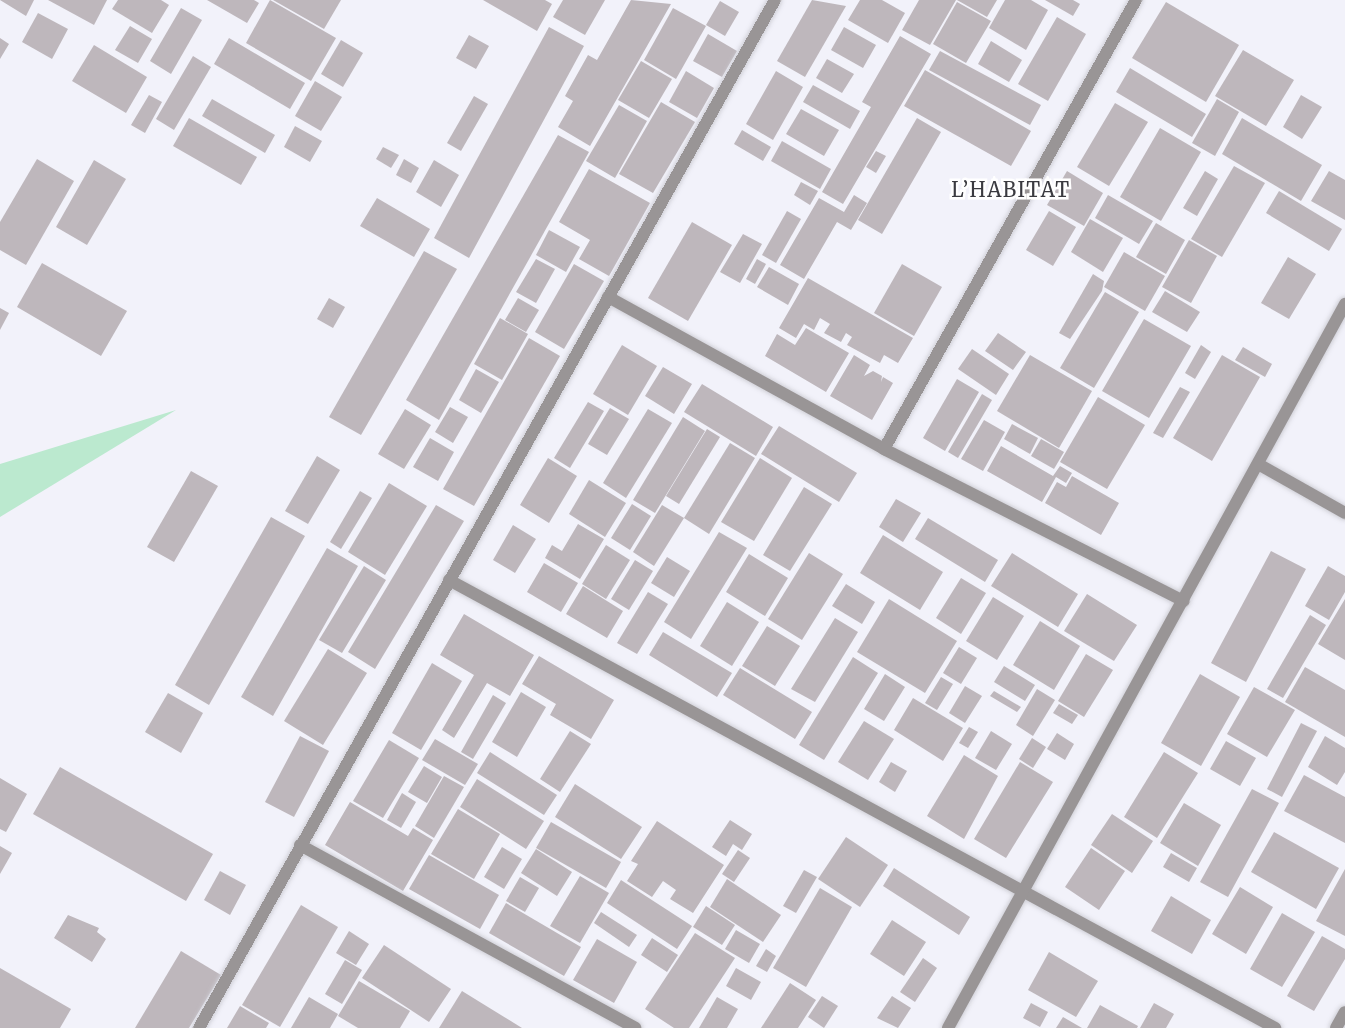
<!DOCTYPE html>
<html>
<head>
<meta charset="utf-8">
<style>
  body { margin:0 }
  #map { position:relative; width:1345px; height:1028px; overflow:hidden; background:#f2f2fa; font-family:Merriweather,serif }
  div>[style] { position:absolute }
  .green>* { inset:0; background:#bbe9cf }
  .building>* { inset:0; background:#beb7bc }
  .roads { filter:drop-shadow(0 0 2px #d0d0d7) drop-shadow(0 0 2px #d0d0d7) }
  .street>* { height:12px; margin:-6px; padding:0 6px; transform-origin:6px; border-radius:6px; background:#999596 }
  span { translate:-50% -50%; white-space:nowrap; text-align:center; line-height:1.15; -webkit-text-stroke:5px #fff; paint-order:stroke }
  .neighbourhood-label { font-size:20px; color:#3a3a40; letter-spacing:1.5px }
</style>
</head>
<body>
<div id="map">
  <div class="green">
    <div style="clip-path:polygon(176px 410px,0 517px,0 464px)"></div>
  </div>
  <div class="building">
    <div style="clip-path:polygon(0 0,34px 0,26px 16px)"></div>
    <div style="clip-path:polygon(48px 0,107px 0,94px 25px)"></div>
    <div style="clip-path:polygon(118px 0,161px 0,169px 5px,152px 33px,112px 9px)"></div>
    <div style="clip-path:polygon(207px 0,254px 0,259px 3px,247px 23px)"></div>
    <div style="clip-path:polygon(270px 0,336px 38px,311px 81px,246px 43px)"></div>
    <div style="clip-path:polygon(273px 0,341px 0,324px 29px)"></div>
    <div style="clip-path:polygon(483px 0,545px 0,552px 4px,537px 31px)"></div>
    <div style="clip-path:polygon(563px 0,605px 0,585px 35px,553px 17px)"></div>
    <div style="clip-path:polygon(631px 0,671px 4px,590px 146px,558px 127px,573px 101px,565px 96px,588px 55px,597px 60px)"></div>
    <div style="clip-path:polygon(812px 0,846px 6px,805px 77px,777px 61px)"></div>
    <div style="clip-path:polygon(860px 0,882px 0,905px 13px,888px 43px,848px 20px)"></div>
    <div style="clip-path:polygon(919px 0,956px 0,930px 45px,902px 30px)"></div>
    <div style="clip-path:polygon(957px 0,997px 0,987px 17px)"></div>
    <div style="clip-path:polygon(1005px 0,1031px 0,1048px 10px,1026px 50px,989px 28px)"></div>
    <div style="clip-path:polygon(1045px 0,1073px 0,1080px 4px,1073px 16px)"></div>
    <div style="clip-path:polygon(720px 1px,739px 12px,725px 36px,706px 25px)"></div>
    <div style="clip-path:polygon(957px 2px,991px 21px,966px 63px,933px 44px)"></div>
    <div style="clip-path:polygon(1166px 2px,1239px 45px,1206px 102px,1132px 58px)"></div>
    <div style="clip-path:polygon(181px 8px,202px 20px,171px 74px,150px 61px)"></div>
    <div style="clip-path:polygon(673px 8px,706px 26px,676px 79px,644px 60px)"></div>
    <div style="clip-path:polygon(38px 13px,68px 29px,52px 59px,22px 42px)"></div>
    <div style="clip-path:polygon(1057px 17px,1086px 34px,1048px 101px,1018px 84px)"></div>
    <div style="clip-path:polygon(130px 26px,152px 39px,138px 63px,115px 50px)"></div>
    <div style="clip-path:polygon(549px 27px,584px 46px,469px 258px,434px 238px)"></div>
    <div style="clip-path:polygon(844px 27px,876px 45px,863px 68px,831px 50px)"></div>
    <div style="clip-path:polygon(708px 34px,737px 51px,722px 77px,693px 61px)"></div>
    <div style="clip-path:polygon(469px 35px,489px 46px,476px 69px,456px 58px)"></div>
    <div style="clip-path:polygon(900px 36px,931px 54px,843px 204px,822px 192px,871px 107px,862px 102px)"></div>
    <div style="clip-path:polygon(0 38px,9px 44px,0 59px)"></div>
    <div style="clip-path:polygon(229px 38px,305px 83px,290px 109px,214px 64px)"></div>
    <div style="clip-path:polygon(341px 40px,363px 53px,343px 87px,321px 74px)"></div>
    <div style="clip-path:polygon(991px 41px,1022px 60px,1009px 82px,978px 64px)"></div>
    <div style="clip-path:polygon(94px 45px,147px 77px,126px 113px,72px 81px)"></div>
    <div style="clip-path:polygon(1243px 50px,1294px 80px,1266px 126px,1215px 96px)"></div>
    <div style="clip-path:polygon(940px 51px,1041px 105px,1030px 125px,929px 70px)"></div>
    <div style="clip-path:polygon(193px 56px,211px 67px,174px 130px,156px 119px)"></div>
    <div style="clip-path:polygon(827px 59px,854px 74px,842px 93px,816px 78px)"></div>
    <div style="clip-path:polygon(641px 61px,672px 79px,649px 118px,618px 100px)"></div>
    <div style="clip-path:polygon(1130px 68px,1206px 114px,1192px 137px,1116px 92px)"></div>
    <div style="clip-path:polygon(925px 70px,1031px 131px,1011px 166px,904px 106px)"></div>
    <div style="clip-path:polygon(686px 71px,714px 88px,697px 118px,669px 102px)"></div>
    <div style="clip-path:polygon(776px 71px,803px 87px,773px 140px,746px 124px)"></div>
    <div style="clip-path:polygon(315px 81px,342px 97px,321px 131px,295px 116px)"></div>
    <div style="clip-path:polygon(813px 85px,860px 111px,850px 129px,803px 102px)"></div>
    <div style="clip-path:polygon(149px 95px,162px 102px,145px 133px,131px 125px)"></div>
    <div style="clip-path:polygon(1301px 95px,1322px 107px,1302px 139px,1283px 127px)"></div>
    <div style="clip-path:polygon(474px 96px,488px 104px,461px 151px,447px 143px)"></div>
    <div style="clip-path:polygon(212px 99px,275px 135px,265px 153px,202px 116px)"></div>
    <div style="clip-path:polygon(1217px 99px,1239px 112px,1215px 156px,1192px 143px)"></div>
    <div style="clip-path:polygon(661px 102px,695px 122px,653px 193px,619px 174px)"></div>
    <div style="clip-path:polygon(1115px 103px,1148px 122px,1109px 186px,1077px 167px)"></div>
    <div style="clip-path:polygon(619px 105px,647px 121px,615px 178px,586px 161px)"></div>
    <div style="clip-path:polygon(801px 109px,839px 130px,824px 156px,786px 134px)"></div>
    <div style="clip-path:polygon(189px 118px,257px 157px,241px 185px,173px 146px)"></div>
    <div style="clip-path:polygon(917px 118px,941px 132px,882px 234px,858px 220px)"></div>
    <div style="clip-path:polygon(1242px 118px,1322px 165px,1301px 201px,1222px 154px)"></div>
    <div style="clip-path:polygon(295px 126px,322px 141px,310px 162px,284px 147px)"></div>
    <div style="clip-path:polygon(1160px 128px,1201px 152px,1161px 221px,1120px 197px)"></div>
    <div style="clip-path:polygon(742px 130px,771px 147px,763px 161px,734px 144px)"></div>
    <div style="clip-path:polygon(558px 135px,589px 152px,439px 420px,406px 400px)"></div>
    <div style="clip-path:polygon(782px 141px,831px 169px,820px 189px,771px 161px)"></div>
    <div style="clip-path:polygon(383px 147px,399px 155px,391px 168px,376px 159px)"></div>
    <div style="clip-path:polygon(876px 151px,886px 156px,876px 173px,866px 167px)"></div>
    <div style="clip-path:polygon(37px 159px,74px 181px,26px 265px,0 250px,0 222px)"></div>
    <div style="clip-path:polygon(404px 159px,419px 168px,411px 183px,396px 175px)"></div>
    <div style="clip-path:polygon(94px 160px,126px 179px,87px 245px,56px 227px)"></div>
    <div style="clip-path:polygon(434px 160px,459px 175px,441px 207px,416px 192px)"></div>
    <div style="clip-path:polygon(1234px 166px,1265px 183px,1222px 257px,1191px 239px)"></div>
    <div style="clip-path:polygon(589px 169px,650px 203px,609px 276px,579px 259px,590px 240px,559px 222px)"></div>
    <div style="clip-path:polygon(1067px 171px,1103px 193px,1084px 226px,1047px 205px)"></div>
    <div style="clip-path:polygon(1205px 171px,1218px 179px,1197px 216px,1183px 208px)"></div>
    <div style="clip-path:polygon(1329px 171px,1345px 180px,1345px 220px,1311px 201px)"></div>
    <div style="clip-path:polygon(801px 182px,818px 191px,810px 205px,794px 195px)"></div>
    <div style="clip-path:polygon(1279px 191px,1342px 229px,1329px 251px,1266px 213px)"></div>
    <div style="clip-path:polygon(854px 195px,867px 203px,851px 230px,837px 222px,804px 279px,780px 265px,819px 198px,844px 212px)"></div>
    <div style="clip-path:polygon(1108px 195px,1153px 221px,1139px 244px,1095px 218px)"></div>
    <div style="clip-path:polygon(377px 198px,430px 229px,414px 257px,360px 226px)"></div>
    <div style="clip-path:polygon(787px 211px,801px 219px,776px 263px,762px 255px)"></div>
    <div style="clip-path:polygon(1049px 211px,1076px 227px,1053px 266px,1026px 250px)"></div>
    <div style="clip-path:polygon(1090px 219px,1123px 238px,1103px 272px,1071px 252px)"></div>
    <div style="clip-path:polygon(692px 222px,732px 245px,688px 321px,648px 298px)"></div>
    <div style="clip-path:polygon(1156px 223px,1185px 240px,1166px 274px,1136px 257px)"></div>
    <div style="clip-path:polygon(549px 230px,580px 247px,566px 272px,536px 255px)"></div>
    <div style="clip-path:polygon(743px 234px,762px 244px,740px 283px,720px 272px)"></div>
    <div style="clip-path:polygon(1189px 240px,1217px 256px,1191px 303px,1162px 287px)"></div>
    <div style="clip-path:polygon(424px 251px,457px 269px,361px 435px,329px 417px)"></div>
    <div style="clip-path:polygon(1124px 252px,1165px 276px,1145px 311px,1104px 287px)"></div>
    <div style="clip-path:polygon(1288px 257px,1316px 274px,1289px 319px,1261px 303px)"></div>
    <div style="clip-path:polygon(536px 259px,555px 269px,536px 303px,516px 292px)"></div>
    <div style="clip-path:polygon(757px 259px,766px 264px,755px 284px,746px 279px)"></div>
    <div style="clip-path:polygon(42px 263px,127px 311px,101px 356px,17px 307px)"></div>
    <div style="clip-path:polygon(574px 264px,604px 281px,564px 349px,535px 332px)"></div>
    <div style="clip-path:polygon(902px 264px,942px 287px,914px 336px,874px 313px)"></div>
    <div style="clip-path:polygon(769px 267px,799px 284px,788px 305px,757px 287px)"></div>
    <div style="clip-path:polygon(1093px 274px,1104px 281px,1102px 291px,1070px 339px,1059px 333px)"></div>
    <div style="clip-path:polygon(808px 278px,913px 338px,898px 363px,884px 355px,880px 363px,847px 345px,852px 337px,846px 333px,841px 342px,824px 333px,830px 324px,820px 318px,814px 330px,804px 324px,796px 338px,779px 328px)"></div>
    <div style="clip-path:polygon(1165px 291px,1200px 312px,1187px 332px,1152px 312px)"></div>
    <div style="clip-path:polygon(1105px 292px,1139px 312px,1094px 388px,1060px 368px)"></div>
    <div style="clip-path:polygon(329px 298px,345px 307px,333px 328px,317px 319px)"></div>
    <div style="clip-path:polygon(518px 298px,539px 310px,526px 332px,505px 320px)"></div>
    <div style="clip-path:polygon(0 308px,9px 313px,0 330px)"></div>
    <div style="clip-path:polygon(500px 318px,528px 334px,502px 380px,474px 364px)"></div>
    <div style="clip-path:polygon(1144px 319px,1191px 346px,1149px 418px,1102px 391px)"></div>
    <div style="clip-path:polygon(806px 328px,849px 353px,826px 392px,765px 356px,777px 334px,795px 345px)"></div>
    <div style="clip-path:polygon(998px 333px,1026px 352px,1013px 370px,985px 351px)"></div>
    <div style="clip-path:polygon(529px 338px,560px 356px,474px 506px,443px 489px)"></div>
    <div style="clip-path:polygon(622px 345px,657px 366px,628px 415px,593px 394px)"></div>
    <div style="clip-path:polygon(1201px 345px,1211px 352px,1195px 379px,1185px 373px)"></div>
    <div style="clip-path:polygon(1243px 347px,1272px 364px,1265px 377px,1235px 360px)"></div>
    <div style="clip-path:polygon(972px 349px,1009px 374px,996px 395px,958px 369px)"></div>
    <div style="clip-path:polygon(854px 355px,870px 365px,864px 376px,873px 371px,882px 376px,881px 382px,883px 377px,893px 383px,872px 420px,830px 396px)"></div>
    <div style="clip-path:polygon(1030px 355px,1092px 391px,1059px 448px,997px 411px)"></div>
    <div style="clip-path:polygon(1222px 355px,1260px 377px,1212px 461px,1173px 438px)"></div>
    <div style="clip-path:polygon(663px 367px,692px 384px,674px 414px,645px 396px)"></div>
    <div style="clip-path:polygon(476px 369px,499px 382px,481px 413px,459px 400px)"></div>
    <div style="clip-path:polygon(957px 379px,979px 392px,945px 451px,923px 438px)"></div>
    <div style="clip-path:polygon(702px 384px,773px 427px,756px 456px,684px 412px)"></div>
    <div style="clip-path:polygon(1180px 387px,1190px 392px,1163px 438px,1153px 433px)"></div>
    <div style="clip-path:polygon(982px 394px,992px 400px,958px 458px,948px 452px)"></div>
    <div style="clip-path:polygon(1098px 397px,1145px 425px,1107px 489px,1060px 462px)"></div>
    <div style="clip-path:polygon(588px 402px,604px 411px,570px 468px,554px 458px)"></div>
    <div style="clip-path:polygon(450px 407px,468px 417px,453px 443px,435px 432px)"></div>
    <div style="clip-path:polygon(610px 408px,629px 419px,607px 455px,588px 444px)"></div>
    <div style="clip-path:polygon(405px 409px,431px 425px,404px 469px,378px 454px)"></div>
    <div style="clip-path:polygon(648px 409px,672px 423px,626px 498px,603px 483px)"></div>
    <div style="clip-path:polygon(683px 417px,705px 431px,655px 513px,633px 500px)"></div>
    <div style="clip-path:polygon(984px 420px,1005px 432px,983px 471px,961px 459px)"></div>
    <div style="clip-path:polygon(1012px 424px,1038px 438px,1030px 454px,1004px 439px)"></div>
    <div style="clip-path:polygon(779px 426px,857px 473px,839px 502px,761px 454px)"></div>
    <div style="clip-path:polygon(707px 429px,720px 437px,679px 504px,666px 496px)"></div>
    <div style="clip-path:polygon(430px 438px,454px 452px,438px 481px,413px 467px)"></div>
    <div style="clip-path:polygon(1041px 439px,1064px 452px,1054px 469px,1031px 456px)"></div>
    <div style="clip-path:polygon(730px 443px,755px 458px,709px 534px,684px 518px)"></div>
    <div style="clip-path:polygon(1001px 446px,1053px 476px,1060px 466px,1072px 473px,1066px 483px,1056px 477px,1042px 502px,987px 471px)"></div>
    <div style="clip-path:polygon(317px 456px,340px 470px,308px 524px,285px 511px)"></div>
    <div style="clip-path:polygon(548px 458px,577px 476px,549px 523px,520px 505px)"></div>
    <div style="clip-path:polygon(760px 458px,792px 478px,754px 541px,721px 522px)"></div>
    <div style="clip-path:polygon(191px 471px,218px 486px,174px 562px,147px 547px)"></div>
    <div style="clip-path:polygon(1072px 476px,1119px 503px,1101px 535px,1045px 503px,1057px 482px,1066px 487px)"></div>
    <div style="clip-path:polygon(589px 480px,626px 503px,605px 537px,569px 514px)"></div>
    <div style="clip-path:polygon(389px 483px,427px 506px,385px 575px,348px 552px)"></div>
    <div style="clip-path:polygon(804px 487px,832px 504px,790px 571px,763px 555px)"></div>
    <div style="clip-path:polygon(360px 491px,372px 498px,341px 549px,330px 542px)"></div>
    <div style="clip-path:polygon(896px 499px,921px 513px,903px 542px,879px 527px)"></div>
    <div style="clip-path:polygon(632px 504px,651px 516px,630px 550px,611px 538px)"></div>
    <div style="clip-path:polygon(436px 505px,464px 521px,375px 669px,348px 652px)"></div>
    <div style="clip-path:polygon(662px 505px,684px 518px,654px 566px,633px 552px)"></div>
    <div style="clip-path:polygon(271px 517px,305px 536px,209px 705px,175px 685px)"></div>
    <div style="clip-path:polygon(928px 518px,998px 560px,985px 582px,915px 539px)"></div>
    <div style="clip-path:polygon(578px 524px,604px 539px,580px 579px,545px 558px,552px 545px,562px 551px)"></div>
    <div style="clip-path:polygon(513px 525px,536px 539px,515px 573px,493px 560px)"></div>
    <div style="clip-path:polygon(719px 532px,747px 548px,691px 639px,664px 622px)"></div>
    <div style="clip-path:polygon(883px 535px,943px 572px,920px 610px,860px 573px)"></div>
    <div style="clip-path:polygon(606px 545px,630px 560px,606px 599px,582px 584px)"></div>
    <div style="clip-path:polygon(327px 548px,358px 566px,273px 716px,241px 697px)"></div>
    <div style="clip-path:polygon(1271px 551px,1306px 569px,1246px 682px,1211px 663px)"></div>
    <div style="clip-path:polygon(809px 553px,843px 574px,802px 640px,768px 619px)"></div>
    <div style="clip-path:polygon(1012px 553px,1078px 594px,1058px 627px,991px 586px)"></div>
    <div style="clip-path:polygon(749px 554px,788px 578px,765px 616px,726px 592px)"></div>
    <div style="clip-path:polygon(667px 557px,690px 571px,674px 597px,651px 583px)"></div>
    <div style="clip-path:polygon(635px 560px,653px 571px,629px 610px,611px 599px)"></div>
    <div style="clip-path:polygon(544px 563px,578px 583px,561px 612px,527px 592px)"></div>
    <div style="clip-path:polygon(364px 566px,386px 580px,342px 653px,319px 640px)"></div>
    <div style="clip-path:polygon(1328px 566px,1345px 576px,1345px 592px,1329px 620px,1305px 606px)"></div>
    <div style="clip-path:polygon(961px 578px,986px 593px,961px 634px,936px 618px)"></div>
    <div style="clip-path:polygon(846px 584px,875px 602px,862px 624px,832px 606px)"></div>
    <div style="clip-path:polygon(583px 586px,623px 611px,607px 638px,566px 614px)"></div>
    <div style="clip-path:polygon(648px 592px,668px 604px,637px 654px,617px 643px)"></div>
    <div style="clip-path:polygon(1087px 594px,1137px 625px,1114px 661px,1064px 631px)"></div>
    <div style="clip-path:polygon(993px 597px,1024px 616px,997px 660px,966px 641px)"></div>
    <div style="clip-path:polygon(889px 599px,957px 641px,925px 693px,857px 652px)"></div>
    <div style="clip-path:polygon(1345px 599px,1345px 660px,1318px 644px)"></div>
    <div style="clip-path:polygon(727px 602px,759px 622px,732px 666px,700px 646px)"></div>
    <div style="clip-path:polygon(464px 614px,534px 655px,510px 696px,487px 683px,454px 738px,442px 730px,474px 675px,440px 655px)"></div>
    <div style="clip-path:polygon(1310px 615px,1326px 625px,1283px 698px,1267px 689px)"></div>
    <div style="clip-path:polygon(835px 618px,858px 632px,815px 702px,791px 689px)"></div>
    <div style="clip-path:polygon(1040px 621px,1080px 646px,1054px 690px,1013px 665px)"></div>
    <div style="clip-path:polygon(767px 626px,800px 646px,775px 686px,742px 666px)"></div>
    <div style="clip-path:polygon(663px 632px,732px 673px,717px 697px,649px 655px)"></div>
    <div style="clip-path:polygon(959px 647px,977px 658px,961px 684px,943px 673px)"></div>
    <div style="clip-path:polygon(328px 649px,367px 673px,323px 745px,284px 721px)"></div>
    <div style="clip-path:polygon(1086px 654px,1113px 670px,1084px 717px,1058px 701px)"></div>
    <div style="clip-path:polygon(539px 656px,614px 700px,591px 739px,550px 715px,556px 704px,522px 684px)"></div>
    <div style="clip-path:polygon(853px 657px,878px 673px,824px 760px,799px 745px)"></div>
    <div style="clip-path:polygon(432px 663px,462px 681px,421px 750px,392px 733px)"></div>
    <div style="clip-path:polygon(1004px 666px,1035px 685px,1025px 701px,994px 682px)"></div>
    <div style="clip-path:polygon(1305px 667px,1345px 690px,1345px 737px,1285px 702px)"></div>
    <div style="clip-path:polygon(740px 668px,812px 712px,795px 739px,723px 695px)"></div>
    <div style="clip-path:polygon(885px 674px,905px 687px,884px 721px,864px 709px)"></div>
    <div style="clip-path:polygon(1200px 674px,1240px 697px,1201px 766px,1161px 743px)"></div>
    <div style="clip-path:polygon(941px 677px,953px 684px,937px 710px,925px 703px)"></div>
    <div style="clip-path:polygon(965px 686px,982px 696px,965px 723px,949px 713px)"></div>
    <div style="clip-path:polygon(1254px 687px,1295px 710px,1267px 757px,1227px 734px)"></div>
    <div style="clip-path:polygon(1037px 689px,1055px 700px,1033px 736px,1016px 725px)"></div>
    <div style="clip-path:polygon(994px 691px,1021px 707px,1017px 712px,990px 696px)"></div>
    <div style="clip-path:polygon(521px 692px,546px 707px,517px 757px,492px 742px)"></div>
    <div style="clip-path:polygon(168px 693px,203px 713px,181px 753px,145px 732px)"></div>
    <div style="clip-path:polygon(493px 695px,506px 703px,473px 759px,461px 752px)"></div>
    <div style="clip-path:polygon(913px 698px,963px 728px,943px 761px,894px 730px)"></div>
    <div style="clip-path:polygon(1059px 704px,1078px 715px,1072px 724px,1053px 713px)"></div>
    <div style="clip-path:polygon(864px 721px,894px 739px,868px 780px,838px 762px)"></div>
    <div style="clip-path:polygon(1301px 723px,1317px 731px,1282px 797px,1267px 789px)"></div>
    <div style="clip-path:polygon(969px 727px,978px 732px,968px 748px,959px 743px)"></div>
    <div style="clip-path:polygon(570px 731px,591px 744px,560px 792px,540px 779px)"></div>
    <div style="clip-path:polygon(991px 731px,1012px 744px,996px 770px,975px 758px)"></div>
    <div style="clip-path:polygon(1057px 733px,1074px 744px,1065px 760px,1047px 749px)"></div>
    <div style="clip-path:polygon(300px 736px,329px 751px,294px 817px,265px 802px)"></div>
    <div style="clip-path:polygon(1325px 736px,1345px 748px,1345px 772px,1337px 785px,1308px 767px)"></div>
    <div style="clip-path:polygon(1032px 738px,1046px 747px,1033px 768px,1019px 759px)"></div>
    <div style="clip-path:polygon(435px 739px,478px 764px,465px 785px,422px 760px)"></div>
    <div style="clip-path:polygon(389px 740px,419px 758px,383px 818px,353px 801px)"></div>
    <div style="clip-path:polygon(1226px 741px,1256px 758px,1240px 786px,1210px 769px)"></div>
    <div style="clip-path:polygon(490px 752px,557px 795px,544px 815px,477px 773px)"></div>
    <div style="clip-path:polygon(1164px 752px,1198px 773px,1157px 838px,1124px 817px)"></div>
    <div style="clip-path:polygon(964px 755px,998px 776px,964px 839px,927px 816px)"></div>
    <div style="clip-path:polygon(891px 762px,907px 771px,895px 792px,879px 782px)"></div>
    <div style="clip-path:polygon(1020px 762px,1053px 782px,1006px 858px,974px 839px)"></div>
    <div style="clip-path:polygon(424px 766px,442px 777px,427px 803px,408px 792px)"></div>
    <div style="clip-path:polygon(60px 767px,213px 854px,186px 901px,33px 814px)"></div>
    <div style="clip-path:polygon(1304px 775px,1345px 797px,1345px 843px,1284px 811px)"></div>
    <div style="clip-path:polygon(444px 776px,464px 787px,434px 838px,415px 826px)"></div>
    <div style="clip-path:polygon(0 778px,27px 794px,6px 832px,0 829px)"></div>
    <div style="clip-path:polygon(477px 779px,544px 821px,526px 849px,460px 807px)"></div>
    <div style="clip-path:polygon(575px 784px,642px 827px,621px 859px,555px 817px)"></div>
    <div style="clip-path:polygon(1252px 789px,1279px 803px,1228px 897px,1200px 882px)"></div>
    <div style="clip-path:polygon(402px 793px,416px 802px,401px 828px,387px 820px)"></div>
    <div style="clip-path:polygon(350px 802px,408px 836px,413px 828px,433px 840px,403px 891px,325px 845px)"></div>
    <div style="clip-path:polygon(1184px 803px,1221px 825px,1198px 866px,1160px 843px)"></div>
    <div style="clip-path:polygon(458px 809px,500px 834px,474px 879px,431px 854px)"></div>
    <div style="clip-path:polygon(1112px 814px,1153px 841px,1132px 873px,1091px 845px)"></div>
    <div style="clip-path:polygon(730px 820px,752px 834px,742px 850px,733px 844px,726px 856px,712px 847px)"></div>
    <div style="clip-path:polygon(657px 821px,724px 865px,693px 913px,670px 899px,676px 890px,663px 881px,652px 897px,627px 881px,638px 864px,631px 861px)"></div>
    <div style="clip-path:polygon(551px 822px,621px 862px,606px 888px,536px 848px)"></div>
    <div style="clip-path:polygon(1274px 832px,1339px 868px,1316px 909px,1251px 872px)"></div>
    <div style="clip-path:polygon(846px 837px,888px 865px,860px 907px,818px 879px)"></div>
    <div style="clip-path:polygon(0 846px,12px 853px,0 874px)"></div>
    <div style="clip-path:polygon(502px 847px,522px 859px,504px 889px,484px 877px)"></div>
    <div style="clip-path:polygon(1091px 848px,1125px 871px,1099px 910px,1065px 887px)"></div>
    <div style="clip-path:polygon(536px 849px,572px 872px,557px 896px,521px 873px)"></div>
    <div style="clip-path:polygon(738px 850px,750px 858px,734px 882px,722px 874px)"></div>
    <div style="clip-path:polygon(1171px 853px,1197px 868px,1189px 882px,1163px 867px)"></div>
    <div style="clip-path:polygon(429px 855px,499px 895px,480px 929px,409px 889px)"></div>
    <div style="clip-path:polygon(894px 868px,970px 917px,959px 935px,883px 886px)"></div>
    <div style="clip-path:polygon(1345px 869px,1345px 936px,1316px 921px)"></div>
    <div style="clip-path:polygon(804px 870px,817px 877px,796px 913px,783px 906px)"></div>
    <div style="clip-path:polygon(220px 871px,246px 885px,230px 915px,204px 900px)"></div>
    <div style="clip-path:polygon(580px 876px,609px 893px,580px 943px,550px 926px)"></div>
    <div style="clip-path:polygon(520px 877px,539px 888px,525px 912px,506px 901px)"></div>
    <div style="clip-path:polygon(727px 879px,781px 915px,763px 942px,710px 907px)"></div>
    <div style="clip-path:polygon(621px 880px,692px 926px,677px 949px,607px 903px)"></div>
    <div style="clip-path:polygon(1240px 887px,1273px 907px,1246px 954px,1212px 934px)"></div>
    <div style="clip-path:polygon(820px 888px,852px 907px,806px 987px,773px 968px)"></div>
    <div style="clip-path:polygon(1171px 896px,1211px 920px,1192px 954px,1151px 931px)"></div>
    <div style="clip-path:polygon(506px 903px,581px 947px,564px 976px,489px 933px)"></div>
    <div style="clip-path:polygon(301px 905px,338px 927px,280px 1027px,242px 1005px)"></div>
    <div style="clip-path:polygon(706px 906px,735px 925px,722px 945px,693px 927px)"></div>
    <div style="clip-path:polygon(601px 912px,637px 935px,629px 947px,594px 923px)"></div>
    <div style="clip-path:polygon(1282px 913px,1315px 932px,1282px 987px,1250px 969px)"></div>
    <div style="clip-path:polygon(68px 915px,99px 928px,97px 932px,106px 939px,92px 962px,54px 938px)"></div>
    <div style="clip-path:polygon(892px 920px,926px 942px,904px 976px,870px 954px)"></div>
    <div style="clip-path:polygon(736px 930px,760px 944px,749px 963px,725px 949px)"></div>
    <div style="clip-path:polygon(349px 931px,369px 944px,356px 965px,336px 953px)"></div>
    <div style="clip-path:polygon(695px 933px,735px 958px,689px 1028px,674px 1028px,645px 1009px)"></div>
    <div style="clip-path:polygon(1322px 936px,1345px 949px,1345px 959px,1314px 1011px,1287px 996px)"></div>
    <div style="clip-path:polygon(652px 938px,678px 955px,667px 972px,641px 955px)"></div>
    <div style="clip-path:polygon(597px 939px,637px 962px,614px 1003px,573px 980px)"></div>
    <div style="clip-path:polygon(384px 945px,451px 989px,429px 1022px,362px 978px)"></div>
    <div style="clip-path:polygon(766px 949px,776px 956px,767px 972px,756px 966px)"></div>
    <div style="clip-path:polygon(181px 951px,221px 975px,189px 1028px,135px 1028px)"></div>
    <div style="clip-path:polygon(1049px 952px,1098px 981px,1076px 1017px,1028px 990px)"></div>
    <div style="clip-path:polygon(923px 958px,937px 968px,915px 1002px,900px 992px)"></div>
    <div style="clip-path:polygon(345px 960px,362px 970px,342px 1004px,325px 994px)"></div>
    <div style="clip-path:polygon(0 968px,71px 1009px,60px 1028px,0 1028px)"></div>
    <div style="clip-path:polygon(736px 968px,761px 982px,751px 1000px,726px 986px)"></div>
    <div style="clip-path:polygon(359px 981px,410px 1011px,400px 1028px,358px 1028px,338px 1016px)"></div>
    <div style="clip-path:polygon(790px 983px,816px 1000px,798px 1028px,761px 1028px)"></div>
    <div style="clip-path:polygon(462px 991px,522px 1028px,439px 1028px)"></div>
    <div style="clip-path:polygon(822px 996px,838px 1006px,824px 1028px,808px 1017px)"></div>
    <div style="clip-path:polygon(892px 996px,911px 1008px,898px 1028px,877px 1018px)"></div>
    <div style="clip-path:polygon(309px 997px,338px 1014px,330px 1028px,291px 1028px)"></div>
    <div style="clip-path:polygon(717px 997px,738px 1009px,727px 1028px,699px 1028px)"></div>
    <div style="clip-path:polygon(1031px 1003px,1048px 1012px,1040px 1027px,1023px 1018px)"></div>
    <div style="clip-path:polygon(1154px 1003px,1174px 1014px,1166px 1028px,1140px 1028px)"></div>
    <div style="clip-path:polygon(1100px 1005px,1138px 1026px,1137px 1028px,1087px 1028px)"></div>
    <div style="clip-path:polygon(240px 1006px,269px 1023px,266px 1028px,227px 1028px)"></div>
    <div style="clip-path:polygon(1063px 1017px,1082px 1028px,1056px 1028px)"></div>
  </div>
  <div class="roads">
    <div class="street">
      <div style="left:608px;top:297px;width:315px;rotate:28.8deg"></div>
      <div style="left:884px;top:449px;width:336px;rotate:26.9deg"></div>
      <div style="left:884px;top:449px;width:515px;rotate:-60.7deg"></div>
      <div style="left:1258px;top:464px;width:100px;rotate:29.4deg"></div>
      <div style="left:449px;top:580px;width:940px;rotate:28.47deg"></div>
      <div style="left:300px;top:845px;width:382px;rotate:28.6deg"></div>
      <div style="left:199px;top:1028px;width:1178px;rotate:-60.74deg"></div>
      <div style="left:948px;top:1028px;width:826px;rotate:-61.26deg"></div>
      <div style="left:1336px;top:1028px;width:18px;rotate:-61deg"></div>
    </div>
  </div>
  <div class="neighbourhood-label">
    <span style="left:1011px;top:189px">L’HABITAT</span>
  </div>
</div>
</body>
</html>
